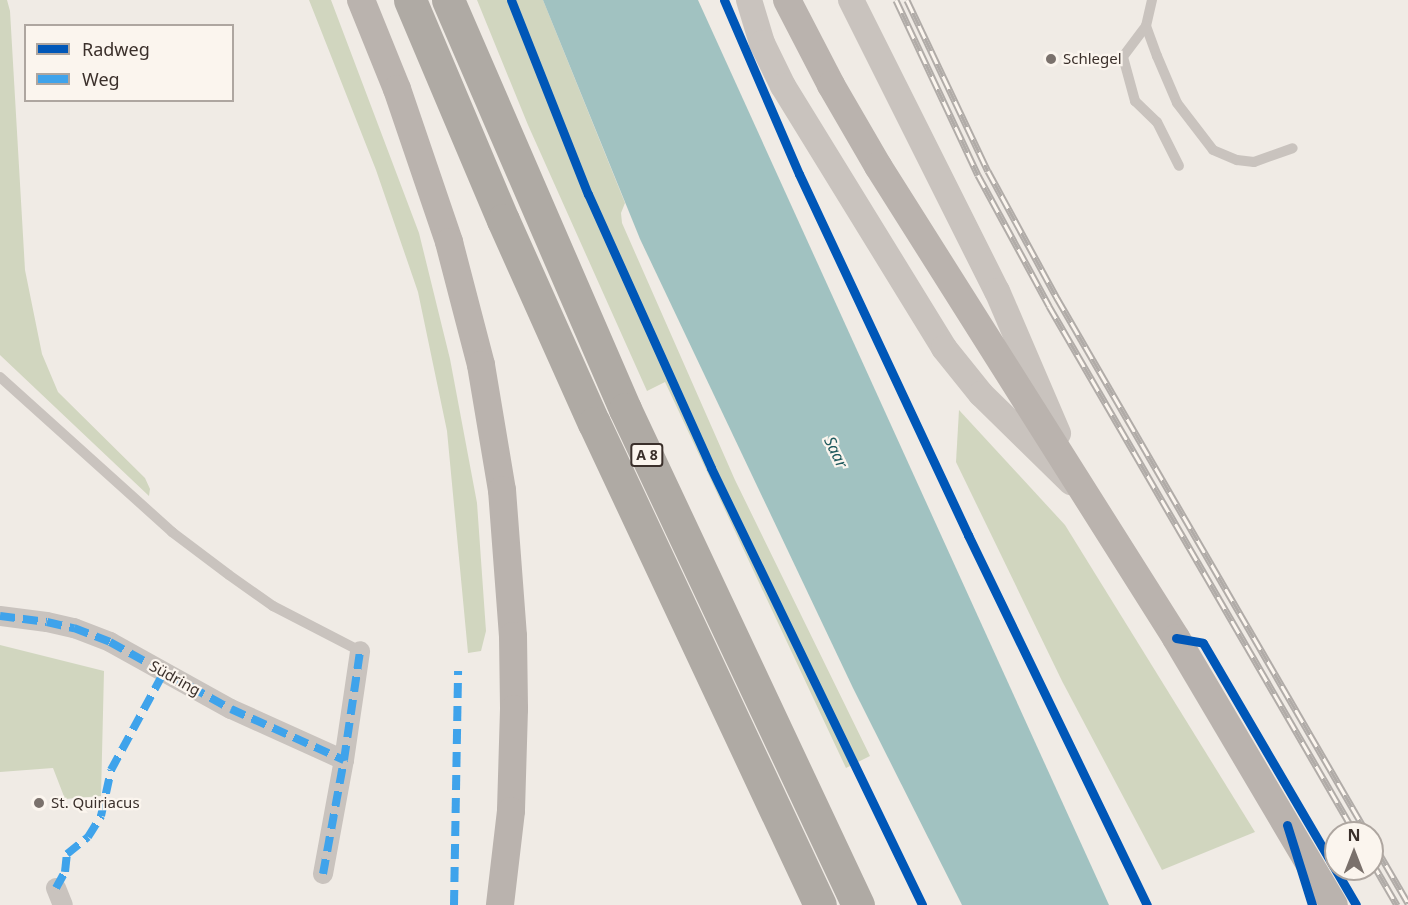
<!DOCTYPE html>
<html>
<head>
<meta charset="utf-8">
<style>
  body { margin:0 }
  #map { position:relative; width:1408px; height:905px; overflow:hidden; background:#f0ebe5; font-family:"Noto Sans",sans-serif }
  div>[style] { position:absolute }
  .green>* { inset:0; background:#d1d6bf }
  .water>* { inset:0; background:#a1c2c1 }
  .service>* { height:10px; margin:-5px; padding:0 5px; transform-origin:5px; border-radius:5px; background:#c9c3be }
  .minor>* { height:20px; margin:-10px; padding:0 10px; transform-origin:10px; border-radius:10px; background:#c9c3be }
  .tertiary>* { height:26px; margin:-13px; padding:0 13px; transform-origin:13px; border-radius:13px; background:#c9c3be }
  .secondary>* { height:28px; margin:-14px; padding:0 14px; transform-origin:14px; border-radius:14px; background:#bab3ae }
  .motorway>* { height:33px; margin:-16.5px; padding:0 16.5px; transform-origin:16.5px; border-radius:16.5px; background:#afaaa4 }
  .rail>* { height:7px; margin-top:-3.5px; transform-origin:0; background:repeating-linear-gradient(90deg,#fbf5ee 0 14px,#b1aca8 0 28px); box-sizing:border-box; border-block:2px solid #b1aca8 }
  .quiet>* { height:8px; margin-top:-4px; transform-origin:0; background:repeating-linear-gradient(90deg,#3fa3eb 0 15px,transparent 0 23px) }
  .cycleway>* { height:9px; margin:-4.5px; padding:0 4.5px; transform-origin:4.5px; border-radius:4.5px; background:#0057b8 }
  .dots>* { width:16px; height:16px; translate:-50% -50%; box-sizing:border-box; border:3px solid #fbf5ee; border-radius:50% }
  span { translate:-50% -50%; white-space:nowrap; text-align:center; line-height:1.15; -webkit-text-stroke:4.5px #fbf5ee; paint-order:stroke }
  .shield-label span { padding:2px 4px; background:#fbf5ee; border:2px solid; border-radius:4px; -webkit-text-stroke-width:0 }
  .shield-label { font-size:14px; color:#3b302b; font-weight:700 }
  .poi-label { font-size:15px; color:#3b302b }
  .left { translate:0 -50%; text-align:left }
  .street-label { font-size:15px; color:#3b302b }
  .water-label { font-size:16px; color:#1f5a5e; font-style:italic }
  .legend { position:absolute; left:24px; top:24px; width:210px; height:78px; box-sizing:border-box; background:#fbf5ee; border:2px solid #aea6a0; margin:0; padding:8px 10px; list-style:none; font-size:18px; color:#3b302b }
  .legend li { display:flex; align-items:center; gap:12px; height:30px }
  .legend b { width:30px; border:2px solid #aea6a0 }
  .north { position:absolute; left:1324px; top:821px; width:60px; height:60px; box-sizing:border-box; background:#fbf5ee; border:2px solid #aea6a0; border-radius:50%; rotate:0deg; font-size:16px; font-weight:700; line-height:24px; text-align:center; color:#3b302b }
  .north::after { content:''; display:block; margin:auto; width:21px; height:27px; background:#7a716c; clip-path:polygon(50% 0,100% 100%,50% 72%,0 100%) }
</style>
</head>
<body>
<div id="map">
  <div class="green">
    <div style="clip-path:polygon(0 0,7px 0,10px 11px,25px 270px,42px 354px,58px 392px,145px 478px,150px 489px,149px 496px,0 355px)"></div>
    <div style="clip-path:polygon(309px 0,331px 0,419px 233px,450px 359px,477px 503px,486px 631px,481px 651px,468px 653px,447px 431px,418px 292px,376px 170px)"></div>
    <div style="clip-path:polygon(477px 0,543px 0,625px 203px,621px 213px,622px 223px,735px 480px,870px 756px,846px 768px,665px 382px,647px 391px,528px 125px)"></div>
    <div style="clip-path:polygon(959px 410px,1065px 525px,1255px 832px,1162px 870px,1062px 681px,956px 462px)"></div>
    <div style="clip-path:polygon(0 645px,104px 671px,101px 796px,65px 799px,53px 768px,0 772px)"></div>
  </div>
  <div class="water">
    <div style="clip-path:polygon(543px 0,698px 0,1109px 905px,962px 905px,853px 688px,640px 239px)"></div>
  </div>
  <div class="service">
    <div style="left:1152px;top:0;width:27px;rotate:103deg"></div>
    <div style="left:1146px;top:26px;width:32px;rotate:70deg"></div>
    <div style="left:1157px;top:56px;width:51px;rotate:66.9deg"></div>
    <div style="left:1177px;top:103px;width:59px;rotate:52.5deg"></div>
    <div style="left:1213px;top:150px;width:26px;rotate:23deg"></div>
    <div style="left:1237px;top:160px;width:17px;rotate:7deg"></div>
    <div style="left:1254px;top:162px;width:41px;rotate:-19.7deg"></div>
    <div style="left:1146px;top:26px;width:39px;rotate:127deg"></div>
    <div style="left:1123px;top:57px;width:46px;rotate:74.7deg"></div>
    <div style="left:1135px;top:101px;width:30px;rotate:44deg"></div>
    <div style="left:1157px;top:122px;width:49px;rotate:63.4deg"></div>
    <div style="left:0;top:377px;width:232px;rotate:42deg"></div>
    <div style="left:172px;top:532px;width:71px;rotate:37deg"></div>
    <div style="left:229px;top:575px;width:54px;rotate:35.2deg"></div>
    <div style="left:273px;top:606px;width:98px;rotate:27.3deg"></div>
  </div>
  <div class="minor">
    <div style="left:0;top:616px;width:47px;rotate:7.3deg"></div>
    <div style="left:47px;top:622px;width:28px;rotate:13deg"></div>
    <div style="left:74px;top:628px;width:39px;rotate:21deg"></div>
    <div style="left:110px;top:642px;width:138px;rotate:29deg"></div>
    <div style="left:231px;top:709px;width:124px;rotate:24.3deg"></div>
    <div style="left:323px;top:874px;width:116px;rotate:-79.6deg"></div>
    <div style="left:344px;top:760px;width:110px;rotate:-81.6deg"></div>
    <div style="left:56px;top:888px;width:18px;rotate:68deg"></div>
  </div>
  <div class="tertiary">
    <div style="left:749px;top:0;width:45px;rotate:73.2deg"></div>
    <div style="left:762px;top:43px;width:48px;rotate:64deg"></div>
    <div style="left:783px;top:86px;width:308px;rotate:58.4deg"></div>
    <div style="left:944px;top:348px;width:59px;rotate:51.2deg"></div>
    <div style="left:981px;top:394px;width:126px;rotate:44.4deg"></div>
    <div style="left:851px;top:0;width:326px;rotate:63.4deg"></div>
    <div style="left:997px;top:291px;width:155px;rotate:66.8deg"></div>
  </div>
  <div class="secondary">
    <div style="left:361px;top:0;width:96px;rotate:68deg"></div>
    <div style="left:397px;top:89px;width:162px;rotate:71.2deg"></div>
    <div style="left:449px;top:242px;width:127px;rotate:75.4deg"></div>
    <div style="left:481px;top:365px;width:127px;rotate:80.5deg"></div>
    <div style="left:502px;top:490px;width:146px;rotate:85.7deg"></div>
    <div style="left:513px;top:636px;width:73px;rotate:89.2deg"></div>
    <div style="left:514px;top:709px;width:102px;rotate:91.7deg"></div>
    <div style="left:511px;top:811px;width:95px;rotate:96.7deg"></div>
    <div style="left:787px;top:0;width:96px;rotate:62.6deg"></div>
    <div style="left:831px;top:85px;width:94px;rotate:59.9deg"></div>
    <div style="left:878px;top:166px;width:558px;rotate:57.73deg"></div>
    <div style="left:1176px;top:638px;width:310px;rotate:59.4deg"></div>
  </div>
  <div class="motorway">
    <div style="left:410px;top:0;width:239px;rotate:67.1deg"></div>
    <div style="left:503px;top:220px;width:222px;rotate:65.9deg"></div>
    <div style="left:594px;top:423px;width:532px;rotate:64.88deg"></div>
    <div style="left:448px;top:0;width:446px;rotate:66.6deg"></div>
    <div style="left:625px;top:409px;width:548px;rotate:64.84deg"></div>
  </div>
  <div class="rail">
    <div style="left:896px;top:0;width:193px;rotate:64.9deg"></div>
    <div style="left:978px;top:175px;width:149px;rotate:61.5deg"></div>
    <div style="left:1049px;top:306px;width:609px;rotate:59.86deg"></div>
    <div style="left:907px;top:0;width:189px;rotate:64.7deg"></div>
    <div style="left:988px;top:171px;width:145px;rotate:61.5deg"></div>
    <div style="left:1057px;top:298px;width:618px;rotate:59.91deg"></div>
    <div style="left:1372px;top:841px;width:72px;rotate:59.9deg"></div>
    <div style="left:1372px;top:862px;width:50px;rotate:59.8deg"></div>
  </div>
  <div class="quiet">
    <div style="left:0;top:616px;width:47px;rotate:7.3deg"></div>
    <div style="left:47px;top:622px;width:28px;rotate:13deg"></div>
    <div style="left:74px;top:628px;width:39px;rotate:21deg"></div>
    <div style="left:110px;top:642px;width:138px;rotate:29deg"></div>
    <div style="left:231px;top:709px;width:124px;rotate:24.3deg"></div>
    <div style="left:323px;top:874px;width:116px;rotate:-79.6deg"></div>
    <div style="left:344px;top:760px;width:110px;rotate:-81.6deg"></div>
    <div style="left:56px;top:888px;width:18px;rotate:-61deg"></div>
    <div style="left:65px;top:872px;width:18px;rotate:-84deg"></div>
    <div style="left:67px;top:854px;width:27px;rotate:-39deg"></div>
    <div style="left:88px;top:837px;width:25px;rotate:-58deg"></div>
    <div style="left:101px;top:816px;width:47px;rotate:-77.7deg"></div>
    <div style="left:111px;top:770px;width:111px;rotate:-61.6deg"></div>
    <div style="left:454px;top:905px;width:234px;rotate:-89deg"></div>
  </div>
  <div class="cycleway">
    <div style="left:511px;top:0;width:209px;rotate:68.4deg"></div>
    <div style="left:588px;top:194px;width:300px;rotate:65.8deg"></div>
    <div style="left:711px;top:468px;width:485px;rotate:64.2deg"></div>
    <div style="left:724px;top:0;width:189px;rotate:66.7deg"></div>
    <div style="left:799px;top:174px;width:399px;rotate:64.9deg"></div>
    <div style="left:968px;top:535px;width:411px;rotate:64.2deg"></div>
    <div style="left:1176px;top:638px;width:27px;rotate:10deg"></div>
    <div style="left:1203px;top:643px;width:303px;rotate:59.7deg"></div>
    <div style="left:1287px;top:825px;width:84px;rotate:72.6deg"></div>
  </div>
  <div class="dots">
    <div style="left:1051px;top:59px;background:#7a716c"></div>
    <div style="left:39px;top:803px;background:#7a716c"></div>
  </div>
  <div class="shield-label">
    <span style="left:647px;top:455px">A 8</span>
  </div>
  <div class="poi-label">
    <span class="left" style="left:1063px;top:59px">Schlegel</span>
    <span class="left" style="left:51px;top:803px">St. Quiriacus</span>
  </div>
  <div class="street-label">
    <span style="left:175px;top:678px;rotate:29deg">Südring</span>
  </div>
  <div class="water-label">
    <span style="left:836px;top:452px;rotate:64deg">Saar</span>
  </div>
  <ul class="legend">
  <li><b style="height:8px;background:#0057b8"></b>Radweg</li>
  <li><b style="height:8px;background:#3fa3eb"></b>Weg</li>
  </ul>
  <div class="north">N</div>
</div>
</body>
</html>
